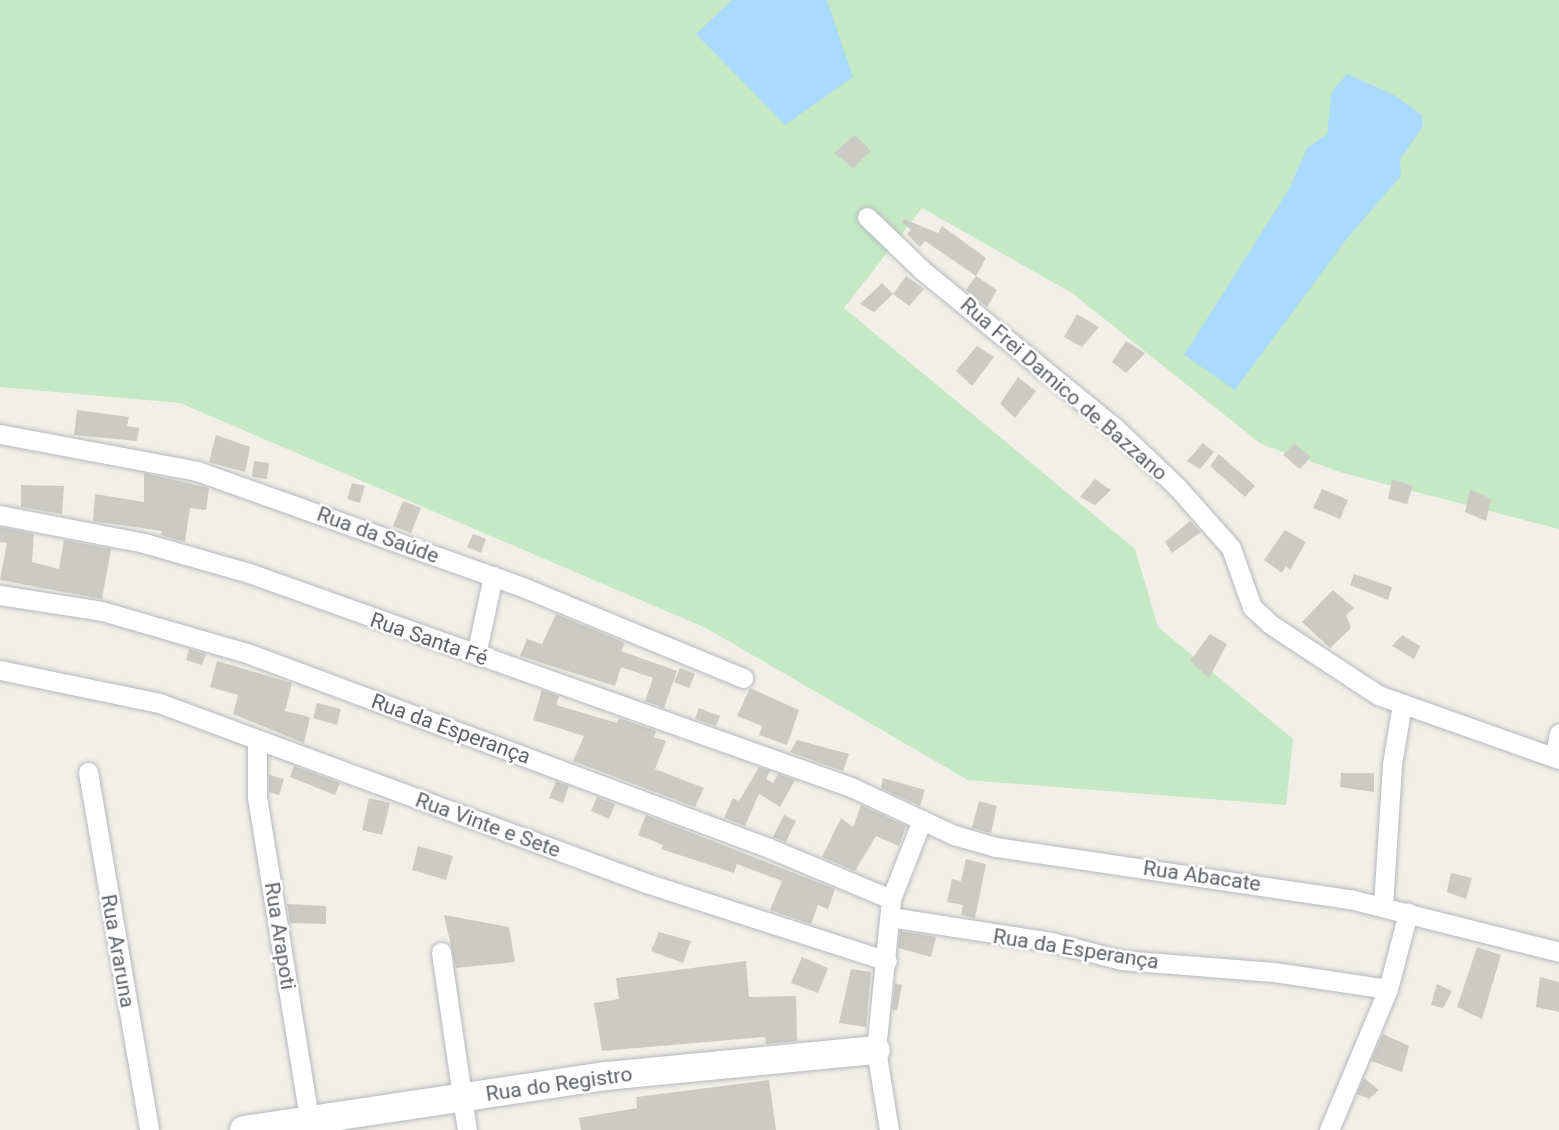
<!DOCTYPE html>
<html>
<head>
<meta charset="utf-8">
<style>
  body { margin:0 }
  #map { position:relative; width:1559px; height:1130px; overflow:hidden; background:#f1efe8; font-family:Roboto,sans-serif }
  div>[style] { position:absolute }
  .green>* { inset:0; background:#c5e8c5 }
  .water>* { inset:0; background:#aadaff }
  .building>* { inset:0; background:#cccac5 }
  .roads { filter:drop-shadow(0 0 2px #b5b8bc) drop-shadow(0 0 2px #b5b8bc) }
  .street>* { height:19px; margin:-9.5px; padding:0 9.5px; transform-origin:9.5px; border-radius:9.5px; background:#fff }
  .secondary>* { height:28px; margin:-14px; padding:0 14px; transform-origin:14px; border-radius:14px; background:#fff }
  span { translate:-50% -50%; white-space:nowrap; text-align:center; line-height:1.15; -webkit-text-stroke:5px #fff; paint-order:stroke }
  .street-label { font-size:21px; color:#5f6368 }
</style>
</head>
<body>
<div id="map">
  <div class="green">
    <div style="clip-path:polygon(0 0,1559px 0,1559px 529px,1343px 473px,1261px 444px,1072px 293px,922px 208px,844px 308px,1135px 549px,1158px 627px,1293px 739px,1286px 805px,968px 780px,706px 628px,180px 403px,0 387px)"></div>
  </div>
  <div class="water">
    <div style="clip-path:polygon(732px 0,827px 0,853px 77px,785px 125px,696px 34px)"></div>
    <div style="clip-path:polygon(1347px 74px,1394px 95px,1422px 115px,1423px 126px,1400px 160px,1401px 176px,1349px 236px,1235px 390px,1184px 355px,1289px 189px,1307px 148px,1327px 134px,1332px 91px)"></div>
  </div>
  <div class="building">
    <div style="clip-path:polygon(855px 135px,871px 151px,853px 168px,834px 153px)"></div>
    <div style="clip-path:polygon(904px 219px,938px 233px,942px 226px,986px 258px,976px 276px,925px 241px,920px 247px,907px 234px,911px 230px,902px 222px)"></div>
    <div style="clip-path:polygon(906px 276px,924px 289px,909px 306px,893px 294px)"></div>
    <div style="clip-path:polygon(976px 276px,997px 290px,987px 307px,966px 290px)"></div>
    <div style="clip-path:polygon(882px 283px,893px 294px,874px 312px,860px 304px)"></div>
    <div style="clip-path:polygon(1077px 314px,1099px 327px,1082px 347px,1064px 337px)"></div>
    <div style="clip-path:polygon(1126px 341px,1145px 353px,1126px 373px,1112px 362px)"></div>
    <div style="clip-path:polygon(977px 346px,994px 357px,972px 386px,956px 371px)"></div>
    <div style="clip-path:polygon(1018px 377px,1036px 391px,1015px 418px,1000px 404px)"></div>
    <div style="clip-path:polygon(77px 410px,129px 417px,127px 426px,139px 428px,137px 441px,74px 435px)"></div>
    <div style="clip-path:polygon(216px 435px,250px 447px,245px 472px,209px 462px)"></div>
    <div style="clip-path:polygon(1203px 443px,1214px 452px,1200px 469px,1187px 461px)"></div>
    <div style="clip-path:polygon(1294px 444px,1311px 457px,1300px 469px,1283px 455px)"></div>
    <div style="clip-path:polygon(1219px 454px,1255px 486px,1245px 497px,1210px 466px)"></div>
    <div style="clip-path:polygon(254px 461px,269px 463px,267px 479px,252px 477px)"></div>
    <div style="clip-path:polygon(144px 473px,209px 488px,206px 510px,190px 508px,185px 542px,161px 535px,162px 531px,93px 521px,95px 494px,144px 502px)"></div>
    <div style="clip-path:polygon(1095px 479px,1111px 490px,1095px 505px,1080px 497px)"></div>
    <div style="clip-path:polygon(1392px 479px,1413px 486px,1407px 504px,1388px 499px)"></div>
    <div style="clip-path:polygon(352px 483px,365px 486px,360px 503px,347px 499px)"></div>
    <div style="clip-path:polygon(21px 485px,64px 486px,62px 514px,21px 507px)"></div>
    <div style="clip-path:polygon(1322px 489px,1348px 500px,1340px 519px,1313px 508px)"></div>
    <div style="clip-path:polygon(1470px 489px,1491px 499px,1486px 521px,1465px 512px)"></div>
    <div style="clip-path:polygon(403px 501px,421px 508px,411px 533px,393px 526px)"></div>
    <div style="clip-path:polygon(1190px 521px,1201px 532px,1172px 553px,1165px 542px)"></div>
    <div style="clip-path:polygon(0 527px,34px 534px,32px 562px,59px 569px,64px 540px,111px 549px,102px 599px,0 580px,7px 543px,0 542px)"></div>
    <div style="clip-path:polygon(1285px 530px,1306px 542px,1290px 570px,1286px 566px,1282px 573px,1264px 560px)"></div>
    <div style="clip-path:polygon(473px 534px,486px 539px,481px 553px,467px 547px)"></div>
    <div style="clip-path:polygon(1354px 574px,1392px 587px,1388px 600px,1350px 585px)"></div>
    <div style="clip-path:polygon(1333px 590px,1354px 608px,1346px 615px,1351px 628px,1330px 648px,1302px 622px)"></div>
    <div style="clip-path:polygon(556px 614px,625px 643px,621px 651px,677px 671px,664px 708px,645px 701px,653px 678px,621px 667px,615px 686px,520px 656px,527px 639px,542px 644px)"></div>
    <div style="clip-path:polygon(1210px 634px,1227px 644px,1209px 678px,1190px 661px)"></div>
    <div style="clip-path:polygon(1402px 635px,1420px 646px,1414px 659px,1392px 646px)"></div>
    <div style="clip-path:polygon(189px 649px,206px 654px,202px 665px,186px 660px)"></div>
    <div style="clip-path:polygon(217px 661px,292px 683px,285px 711px,310px 717px,304px 743px,233px 714px,238px 695px,210px 687px)"></div>
    <div style="clip-path:polygon(680px 668px,695px 674px,689px 688px,674px 682px)"></div>
    <div style="clip-path:polygon(750px 688px,799px 710px,787px 745px,759px 735px,762px 726px,737px 716px)"></div>
    <div style="clip-path:polygon(542px 690px,559px 696px,556px 705px,617px 723px,619px 718px,656px 731px,654px 737px,666px 741px,655px 769px,704px 788px,695px 807px,573px 761px,584px 736px,533px 720px)"></div>
    <div style="clip-path:polygon(317px 703px,341px 709px,337px 725px,313px 718px)"></div>
    <div style="clip-path:polygon(699px 708px,720px 716px,716px 726px,695px 719px)"></div>
    <div style="clip-path:polygon(797px 740px,849px 754px,843px 771px,790px 752px)"></div>
    <div style="clip-path:polygon(294px 766px,340px 783px,335px 795px,290px 777px)"></div>
    <div style="clip-path:polygon(759px 767px,770px 771px,766px 779px,773px 783px,778px 774px,795px 780px,780px 807px,759px 794px,745px 826px,724px 818px,733px 798px,739px 801px)"></div>
    <div style="clip-path:polygon(1341px 773px,1374px 773px,1374px 792px,1340px 787px)"></div>
    <div style="clip-path:polygon(269px 775px,284px 779px,279px 795px,269px 792px)"></div>
    <div style="clip-path:polygon(883px 778px,925px 790px,920px 806px,881px 788px)"></div>
    <div style="clip-path:polygon(556px 781px,569px 786px,563px 803px,549px 798px)"></div>
    <div style="clip-path:polygon(597px 797px,615px 804px,609px 819px,591px 811px)"></div>
    <div style="clip-path:polygon(369px 798px,390px 803px,382px 835px,362px 830px)"></div>
    <div style="clip-path:polygon(979px 801px,997px 806px,991px 833px,972px 828px)"></div>
    <div style="clip-path:polygon(861px 805px,906px 826px,899px 846px,876px 836px,855px 871px,822px 857px,841px 818px,853px 827px)"></div>
    <div style="clip-path:polygon(646px 815px,835px 889px,828px 909px,818px 905px,811px 924px,770px 910px,782px 881px,737px 864px,734px 873px,661px 849px,663px 845px,638px 835px)"></div>
    <div style="clip-path:polygon(784px 815px,796px 821px,786px 842px,773px 837px)"></div>
    <div style="clip-path:polygon(418px 846px,453px 856px,446px 880px,412px 870px)"></div>
    <div style="clip-path:polygon(966px 859px,986px 864px,975px 918px,961px 915px,963px 905px,947px 902px,952px 879px,961px 881px)"></div>
    <div style="clip-path:polygon(1451px 873px,1472px 878px,1466px 899px,1447px 892px)"></div>
    <div style="clip-path:polygon(287px 904px,326px 906px,326px 924px,290px 923px)"></div>
    <div style="clip-path:polygon(444px 915px,509px 927px,515px 962px,456px 968px)"></div>
    <div style="clip-path:polygon(900px 931px,936px 937px,931px 957px,898px 948px)"></div>
    <div style="clip-path:polygon(659px 932px,691px 941px,683px 963px,651px 951px)"></div>
    <div style="clip-path:polygon(1477px 947px,1501px 955px,1482px 1019px,1457px 1007px)"></div>
    <div style="clip-path:polygon(802px 957px,828px 968px,818px 993px,791px 983px)"></div>
    <div style="clip-path:polygon(746px 961px,749px 997px,796px 996px,797px 1041px,766px 1044px,765px 1037px,602px 1051px,594px 1003px,619px 999px,616px 978px)"></div>
    <div style="clip-path:polygon(851px 969px,871px 972px,866px 1027px,839px 1023px)"></div>
    <div style="clip-path:polygon(1540px 977px,1559px 982px,1559px 1012px,1536px 1007px)"></div>
    <div style="clip-path:polygon(895px 983px,902px 985px,897px 1011px,892px 1009px)"></div>
    <div style="clip-path:polygon(1437px 984px,1452px 991px,1443px 1008px,1431px 1005px)"></div>
    <div style="clip-path:polygon(1383px 1034px,1409px 1046px,1402px 1072px,1371px 1061px)"></div>
    <div style="clip-path:polygon(1364px 1078px,1379px 1090px,1369px 1099px,1357px 1094px)"></div>
    <div style="clip-path:polygon(769px 1080px,776px 1130px,581px 1130px,579px 1118px,637px 1108px,636px 1097px)"></div>
  </div>
  <div class="roads">
    <div class="street">
      <div style="left:867px;top:217px;width:76px;rotate:43.9deg"></div>
      <div style="left:922px;top:270px;width:248px;rotate:39.3deg"></div>
      <div style="left:1114px;top:427px;width:88px;rotate:43.6deg"></div>
      <div style="left:1178px;top:488px;width:80px;rotate:48.5deg"></div>
      <div style="left:1231px;top:548px;width:63px;rotate:70.4deg"></div>
      <div style="left:1252px;top:607px;width:25px;rotate:43deg"></div>
      <div style="left:1270px;top:624px;width:129px;rotate:33.3deg"></div>
      <div style="left:1378px;top:695px;width:192px;rotate:19.5deg"></div>
      <div style="left:0;top:434px;width:200px;rotate:10.6deg"></div>
      <div style="left:197px;top:471px;width:348px;rotate:19.6deg"></div>
      <div style="left:525px;top:588px;width:236px;rotate:22.4deg"></div>
      <div style="left:0;top:515px;width:147px;rotate:11deg"></div>
      <div style="left:144px;top:543px;width:109px;rotate:15.9deg"></div>
      <div style="left:249px;top:573px;width:639px;rotate:19.57deg"></div>
      <div style="left:851px;top:787px;width:114px;rotate:25deg"></div>
      <div style="left:954px;top:835px;width:44px;rotate:15.9deg"></div>
      <div style="left:996px;top:847px;width:358px;rotate:8.4deg"></div>
      <div style="left:1350px;top:899px;width:216px;rotate:14.2deg"></div>
      <div style="left:0;top:595px;width:103px;rotate:8.9deg"></div>
      <div style="left:102px;top:611px;width:151px;rotate:16.2deg"></div>
      <div style="left:247px;top:653px;width:557px;rotate:20.48deg"></div>
      <div style="left:769px;top:848px;width:132px;rotate:22.7deg"></div>
      <div style="left:476px;top:655px;width:81px;rotate:-77.9deg"></div>
      <div style="left:0;top:670px;width:162px;rotate:11.7deg"></div>
      <div style="left:159px;top:703px;width:519px;rotate:20.28deg"></div>
      <div style="left:646px;top:883px;width:253px;rotate:17.9deg"></div>
      <div style="left:257px;top:741px;width:56px;rotate:90deg"></div>
      <div style="left:257px;top:797px;width:337px;rotate:80.8deg"></div>
      <div style="left:1554px;top:757px;width:24px;rotate:-78deg"></div>
      <div style="left:88px;top:772px;width:363px;rotate:80.3deg"></div>
      <div style="left:1383px;top:905px;width:141px;rotate:-86.3deg"></div>
      <div style="left:1392px;top:764px;width:61px;rotate:-80.5deg"></div>
      <div style="left:890px;top:917px;width:163px;rotate:8.8deg"></div>
      <div style="left:1051px;top:942px;width:72px;rotate:14.4deg"></div>
      <div style="left:1121px;top:960px;width:153px;rotate:4.5deg"></div>
      <div style="left:1274px;top:972px;width:115px;rotate:8.5deg"></div>
      <div style="left:441px;top:952px;width:180px;rotate:81.7deg"></div>
      <div style="left:889px;top:1130px;width:81px;rotate:-99.2deg"></div>
      <div style="left:876px;top:1050px;width:152px;rotate:-84.3deg"></div>
      <div style="left:891px;top:899px;width:85px;rotate:-68.6deg"></div>
      <div style="left:1329px;top:1130px;width:153px;rotate:-67.3deg"></div>
      <div style="left:1388px;top:989px;width:79px;rotate:-75.3deg"></div>
    </div>
    <div class="secondary">
      <div style="left:244px;top:1130px;width:366px;rotate:-8.5deg"></div>
      <div style="left:606px;top:1076px;width:271px;rotate:-5.5deg"></div>
    </div>
  </div>
  <div class="street-label">
    <span style="left:1064px;top:389px;rotate:41deg">Rua Frei Damico de Bazzano</span>
    <span style="left:378px;top:535px;rotate:20deg">Rua da Saúde</span>
    <span style="left:429px;top:639px;rotate:19deg">Rua Santa Fé</span>
    <span style="left:451px;top:729px;rotate:20deg">Rua da Esperança</span>
    <span style="left:488px;top:825px;rotate:20deg">Rua Vinte e Sete</span>
    <span style="left:1202px;top:876px;rotate:8deg">Rua Abacate</span>
    <span style="left:280px;top:936px;rotate:81deg">Rua Arapoti</span>
    <span style="left:1076px;top:949px;rotate:9deg">Rua da Esperança</span>
    <span style="left:118px;top:951px;rotate:80deg">Rua Araruna</span>
    <span style="left:559px;top:1084px;rotate:-8deg">Rua do Registro</span>
  </div>
</div>
</body>
</html>
